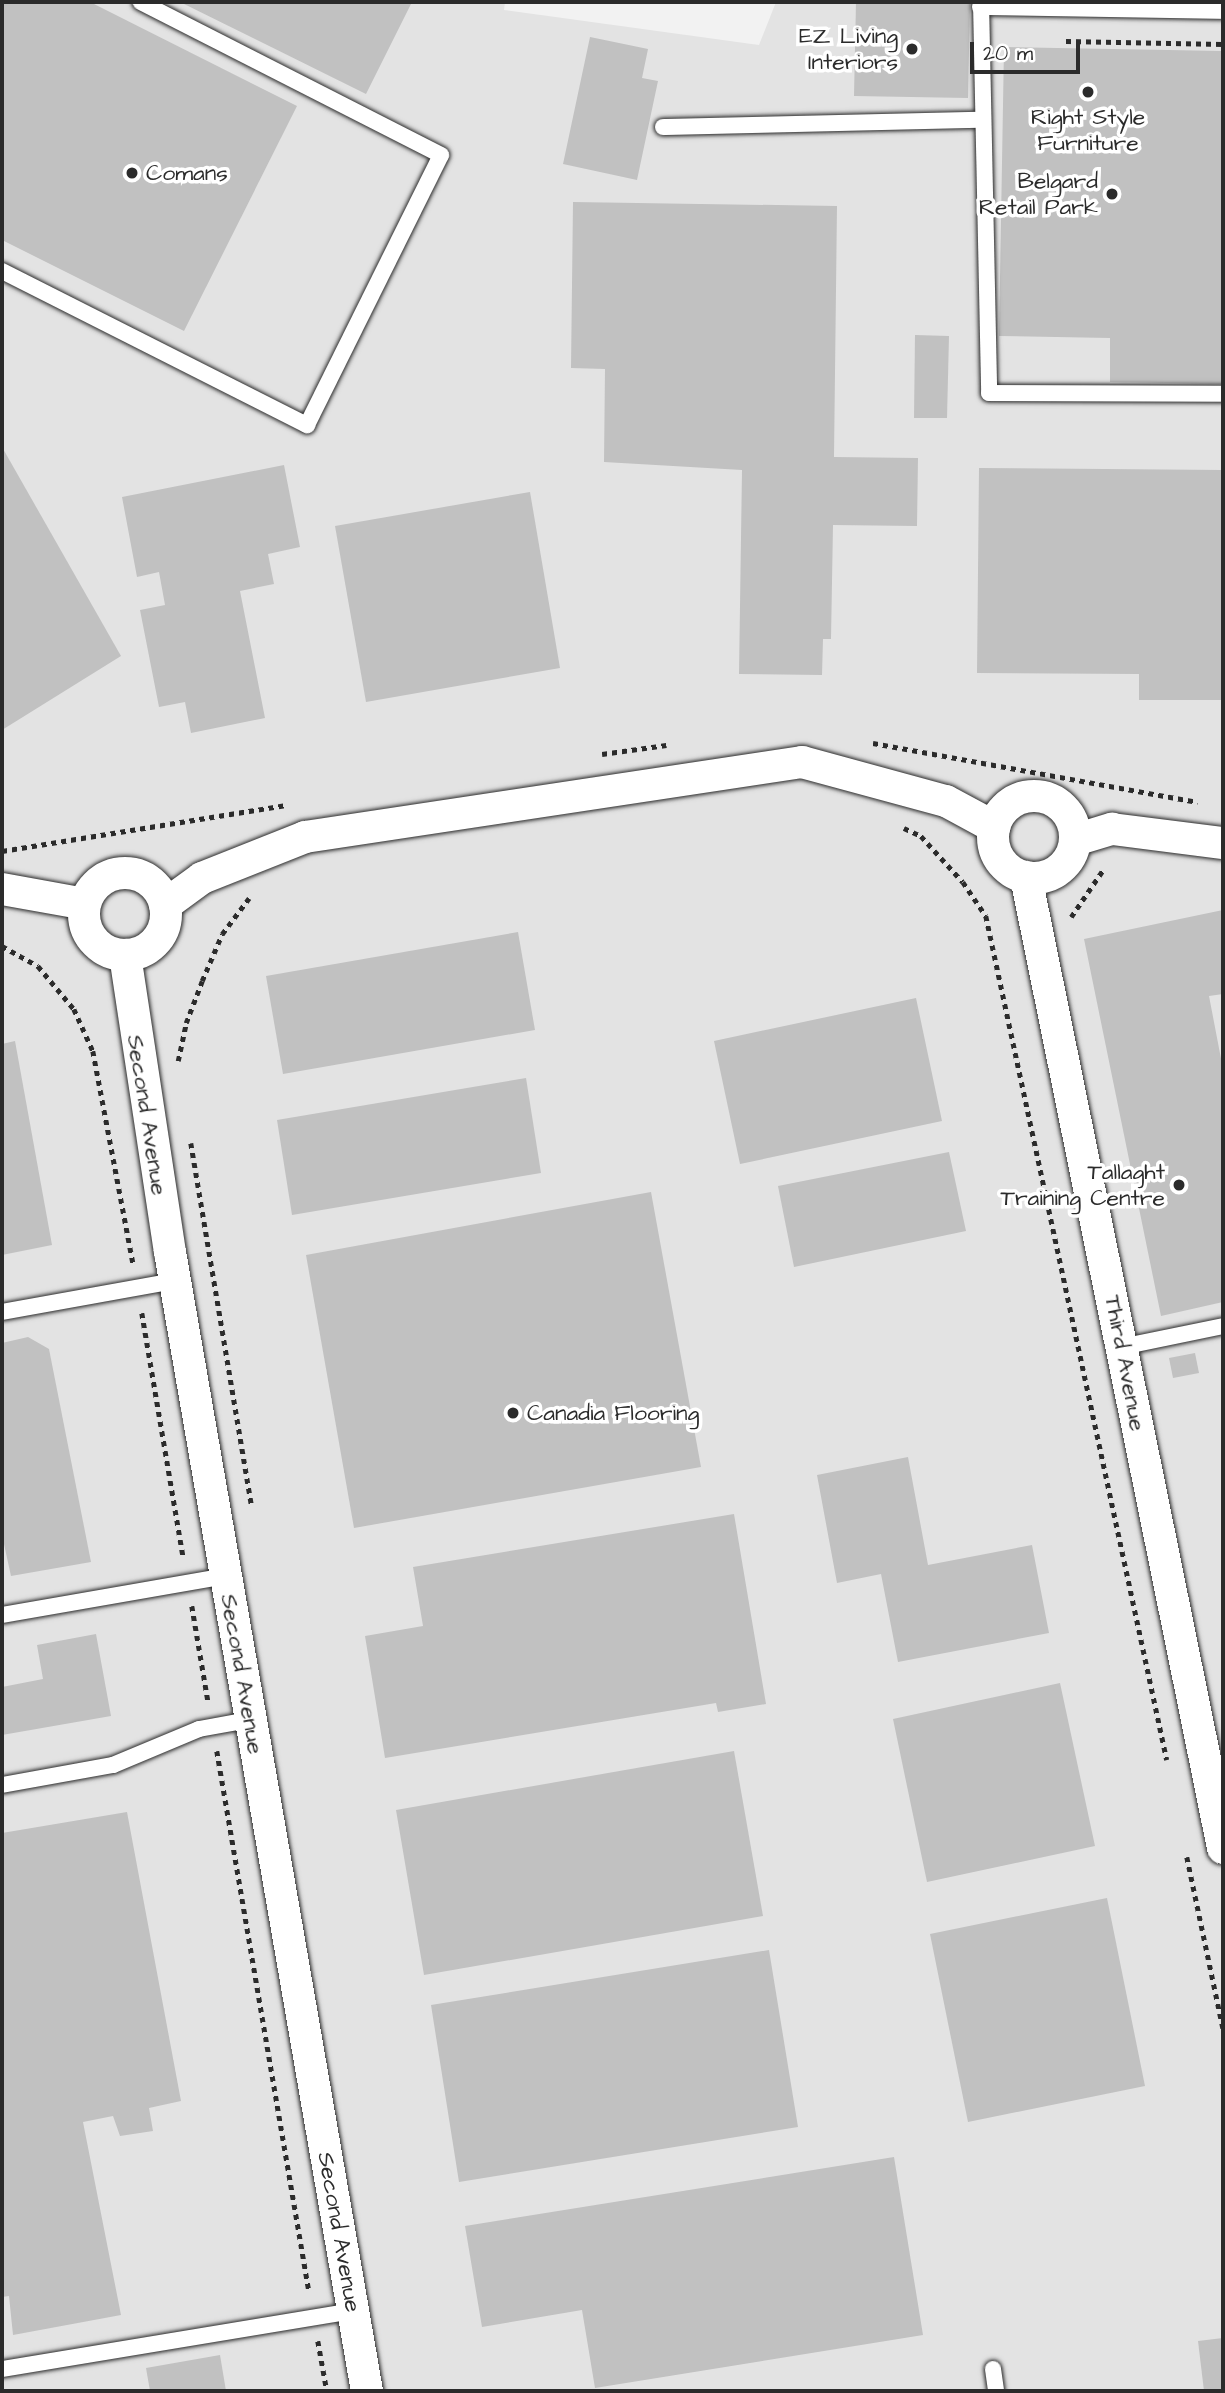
<!DOCTYPE html>
<html>
<head>
<meta charset="utf-8">
<style>
  body { margin:0 }
  #map { position:relative; width:1225px; height:2393px; overflow:hidden; background:#f2f2f2; font-family:"Architects Daughter",sans-serif }
  div>[style] { position:absolute }
  .built>* { inset:0; background:#e3e3e3 }
  .building>* { inset:0; background:#c1c1c1 }
  .path>* { height:4.5px; margin-top:-2.25px; transform-origin:0; background:repeating-linear-gradient(90deg,#2b2b2b 0 5px,transparent 0 10px) }
  .roads { filter:drop-shadow(0 0 2px #2b2b2b) drop-shadow(0 0 2px #2b2b2b) }
  .service>* { height:16px; margin:-8px; padding:0 8px; transform-origin:8px; border-radius:8px; background:#fff }
  .minor>* { height:32px; margin:-16px; padding:0 16px; transform-origin:16px; border-radius:16px; background:#fff }
  .minor>.ring { margin:-16px; padding:0; box-sizing:content-box; background:none; border:32px solid #fff; border-radius:50% }
  .dots>* { width:19px; height:19px; translate:-50% -50%; box-sizing:border-box; border:4px solid #fff; border-radius:50% }
  span { translate:-50% -50%; white-space:nowrap; text-align:center; line-height:1.15; -webkit-text-stroke:7px #fff; paint-order:stroke }
  .poi-label { font-size:23px; color:#2b2b2b }
  .right { translate:-100% -50%; text-align:right }
  .left { translate:0 -50%; text-align:left }
  .street-label { font-size:23px; color:#2b2b2b }
  .frame { position:absolute; inset:0; border:4px solid #2b2b2b; pointer-events:none }
  .scale { position:absolute; left:970px; top:42px; width:110px; height:32px; box-sizing:border-box; border:4px solid #2b2b2b; border-top:0; padding-left:9px; font-size:21px; line-height:24px; white-space:nowrap; color:#2b2b2b; -webkit-text-stroke:5px #fff; paint-order:stroke }
</style>
</head>
<body>
<div id="map">
  <div class="built">
    <div style="clip-path:polygon(2px 2px,505px 2px,504px 10px,759px 45px,776px 2px,1223px 2px,1223px 2391px,2px 2391px)"></div>
  </div>
  <div class="building">
    <div style="clip-path:polygon(2px 2px,90px 2px,297px 106px,184px 331px,2px 240px)"></div>
    <div style="clip-path:polygon(180px 2px,412px 2px,366px 94px)"></div>
    <div style="clip-path:polygon(856px 2px,970px 2px,968px 98px,854px 96px)"></div>
    <div style="clip-path:polygon(590px 37px,648px 49px,642px 78px,658px 81px,637px 180px,563px 164px)"></div>
    <div style="clip-path:polygon(1004px 47px,1223px 51px,1223px 384px,1110px 382px,1110px 338px,999px 336px)"></div>
    <div style="clip-path:polygon(573px 202px,837px 206px,834px 457px,918px 458px,917px 526px,833px 525px,831px 639px,823px 639px,822px 675px,739px 674px,742px 470px,604px 462px,605px 369px,571px 368px)"></div>
    <div style="clip-path:polygon(915px 335px,949px 336px,947px 418px,914px 418px)"></div>
    <div style="clip-path:polygon(2px 447px,121px 656px,2px 730px)"></div>
    <div style="clip-path:polygon(284px 465px,300px 547px,268px 554px,274px 584px,240px 591px,265px 718px,191px 733px,185px 702px,159px 707px,140px 610px,165px 605px,159px 572px,137px 577px,122px 497px)"></div>
    <div style="clip-path:polygon(979px 468px,1223px 470px,1223px 700px,1139px 700px,1139px 674px,977px 673px)"></div>
    <div style="clip-path:polygon(530px 492px,560px 668px,366px 702px,335px 526px)"></div>
    <div style="clip-path:polygon(1223px 910px,1223px 994px,1209px 996px,1223px 1069px,1223px 1302px,1161px 1316px,1084px 939px)"></div>
    <div style="clip-path:polygon(518px 932px,535px 1030px,283px 1074px,266px 976px)"></div>
    <div style="clip-path:polygon(916px 998px,942px 1121px,740px 1164px,714px 1041px)"></div>
    <div style="clip-path:polygon(15px 1041px,52px 1245px,2px 1255px,2px 1044px)"></div>
    <div style="clip-path:polygon(526px 1078px,541px 1173px,292px 1215px,277px 1120px)"></div>
    <div style="clip-path:polygon(949px 1152px,966px 1231px,794px 1267px,778px 1186px)"></div>
    <div style="clip-path:polygon(651px 1192px,701px 1467px,354px 1528px,306px 1255px)"></div>
    <div style="clip-path:polygon(28px 1337px,49px 1349px,91px 1562px,11px 1576px,2px 1535px,2px 1343px)"></div>
    <div style="clip-path:polygon(1195px 1353px,1199px 1373px,1173px 1378px,1169px 1358px)"></div>
    <div style="clip-path:polygon(908px 1457px,928px 1565px,1032px 1545px,1049px 1633px,898px 1662px,881px 1574px,837px 1583px,817px 1475px)"></div>
    <div style="clip-path:polygon(734px 1514px,766px 1704px,718px 1712px,716px 1703px,385px 1758px,365px 1636px,423px 1626px,413px 1567px)"></div>
    <div style="clip-path:polygon(96px 1634px,111px 1716px,2px 1735px,2px 1687px,43px 1679px,37px 1645px)"></div>
    <div style="clip-path:polygon(1060px 1683px,1095px 1846px,927px 1882px,893px 1719px)"></div>
    <div style="clip-path:polygon(734px 1751px,763px 1916px,424px 1975px,396px 1810px)"></div>
    <div style="clip-path:polygon(127px 1812px,181px 2101px,149px 2108px,153px 2131px,120px 2136px,113px 2116px,83px 2122px,121px 2315px,13px 2335px,9px 2296px,2px 2297px,2px 1833px)"></div>
    <div style="clip-path:polygon(1107px 1898px,1145px 2086px,968px 2122px,930px 1934px)"></div>
    <div style="clip-path:polygon(769px 1950px,798px 2127px,459px 2182px,431px 2005px)"></div>
    <div style="clip-path:polygon(894px 2157px,923px 2335px,595px 2388px,582px 2310px,482px 2327px,465px 2226px)"></div>
    <div style="clip-path:polygon(1223px 2338px,1223px 2391px,1204px 2391px,1198px 2341px)"></div>
    <div style="clip-path:polygon(220px 2355px,226px 2391px,150px 2391px,146px 2368px)"></div>
  </div>
  <div class="path">
    <div style="left:1066px;top:41px;width:157px;rotate:1.1deg"></div>
    <div style="left:873px;top:743px;width:330px;rotate:10.3deg"></div>
    <div style="left:602px;top:754px;width:65px;rotate:-8deg"></div>
    <div style="left:904px;top:828px;width:19px;rotate:25deg"></div>
    <div style="left:921px;top:836px;width:62px;rotate:47.6deg"></div>
    <div style="left:963px;top:882px;width:41px;rotate:55.9deg"></div>
    <div style="left:986px;top:916px;width:863px;rotate:77.9deg"></div>
    <div style="left:2px;top:851px;width:288px;rotate:-9.2deg"></div>
    <div style="left:1071px;top:917px;width:57px;rotate:-55.8deg"></div>
    <div style="left:2px;top:946px;width:41px;rotate:29.1deg"></div>
    <div style="left:38px;top:966px;width:56px;rotate:50.1deg"></div>
    <div style="left:74px;top:1009px;width:46px;rotate:65.7deg"></div>
    <div style="left:93px;top:1051px;width:216px;rotate:79.3deg"></div>
    <div style="left:178px;top:1061px;width:39px;rotate:-78deg"></div>
    <div style="left:186px;top:1023px;width:45px;rotate:-69.1deg"></div>
    <div style="left:202px;top:981px;width:51px;rotate:-66.9deg"></div>
    <div style="left:222px;top:934px;width:45px;rotate:-53.1deg"></div>
    <div style="left:191px;top:1143px;width:369px;rotate:80.5deg"></div>
    <div style="left:142px;top:1313px;width:246px;rotate:80.4deg"></div>
    <div style="left:192px;top:1606px;width:96px;rotate:80.4deg"></div>
    <div style="left:217px;top:1751px;width:548px;rotate:80.33deg"></div>
    <div style="left:1187px;top:1857px;width:175px;rotate:78.1deg"></div>
    <div style="left:318px;top:2341px;width:51px;rotate:79.8deg"></div>
  </div>
  <div class="roads">
    <div class="service">
      <div style="left:981px;top:2px;width:391px;rotate:88.8deg"></div>
      <div style="left:989px;top:393px;width:234px;rotate:0.2deg"></div>
      <div style="left:980px;top:7px;width:243px;rotate:0.9deg"></div>
      <div style="left:663px;top:127px;width:319px;rotate:-1.3deg"></div>
      <div style="left:2px;top:271px;width:342px;rotate:26.8deg"></div>
      <div style="left:307px;top:425px;width:301px;rotate:-63.6deg"></div>
      <div style="left:441px;top:155px;width:337px;rotate:-153deg"></div>
      <div style="left:2px;top:1312px;width:176px;rotate:-10.2deg"></div>
      <div style="left:1121px;top:1347px;width:104px;rotate:-11.6deg"></div>
      <div style="left:2px;top:1615px;width:226px;rotate:-9.9deg"></div>
      <div style="left:2px;top:1785px;width:113px;rotate:-10.2deg"></div>
      <div style="left:113px;top:1765px;width:93px;rotate:-22.7deg"></div>
      <div style="left:199px;top:1729px;width:51px;rotate:-10.2deg"></div>
      <div style="left:2px;top:2369px;width:356px;rotate:-9.4deg"></div>
      <div style="left:993px;top:2369px;width:22px;rotate:82deg"></div>
    </div>
    <div class="minor">
      <div class="ring" style="left:993px;top:796px;width:50px;height:50px"></div>
      <div style="left:1075px;top:840px;width:39px;rotate:-17deg"></div>
      <div style="left:1112px;top:829px;width:112px;rotate:7.2deg"></div>
      <div class="ring" style="left:84px;top:873px;width:50px;height:50px"></div>
      <div style="left:1026px;top:877px;width:991px;rotate:78.53deg"></div>
      <div style="left:2px;top:889px;width:84px;rotate:10.2deg"></div>
      <div style="left:165px;top:905px;width:46px;rotate:-36.1deg"></div>
      <div style="left:202px;top:878px;width:111px;rotate:-21.7deg"></div>
      <div style="left:305px;top:837px;width:503px;rotate:-8.58deg"></div>
      <div style="left:802px;top:762px;width:149px;rotate:15.2deg"></div>
      <div style="left:946px;top:801px;width:55px;rotate:28.4deg"></div>
      <div style="left:125px;top:955px;width:300px;rotate:81.4deg"></div>
      <div style="left:170px;top:1252px;width:1156px;rotate:80.19deg"></div>
    </div>
  </div>
  <div class="dots">
    <div style="left:912px;top:49px;background:#2b2b2b"></div>
    <div style="left:1088px;top:92px;background:#2b2b2b"></div>
    <div style="left:132px;top:173px;background:#2b2b2b"></div>
    <div style="left:1112px;top:194px;background:#2b2b2b"></div>
    <div style="left:1179px;top:1185px;background:#2b2b2b"></div>
    <div style="left:513px;top:1413px;background:#2b2b2b"></div>
  </div>
  <div class="poi-label">
    <span class="right" style="left:898px;top:49px">EZ Living<br>Interiors</span>
    <span style="left:1088px;top:130px">Right Style<br>Furniture</span>
    <span class="left" style="left:146px;top:173px">Comans</span>
    <span class="right" style="left:1098px;top:194px">Belgard<br>Retail Park</span>
    <span class="right" style="left:1165px;top:1185px">Tallaght<br>Training Centre</span>
    <span class="left" style="left:527px;top:1413px">Canadia Flooring</span>
  </div>
  <div class="street-label">
    <span style="left:147px;top:1115px;rotate:81deg">Second Avenue</span>
    <span style="left:1125px;top:1363px;rotate:79deg">Third Avenue</span>
    <span style="left:242px;top:1674px;rotate:80deg">Second Avenue</span>
    <span style="left:339px;top:2232px;rotate:80deg">Second Avenue</span>
  </div>
  <div class="frame"></div>
  <div class="scale">20 m</div>
</div>
</body>
</html>
